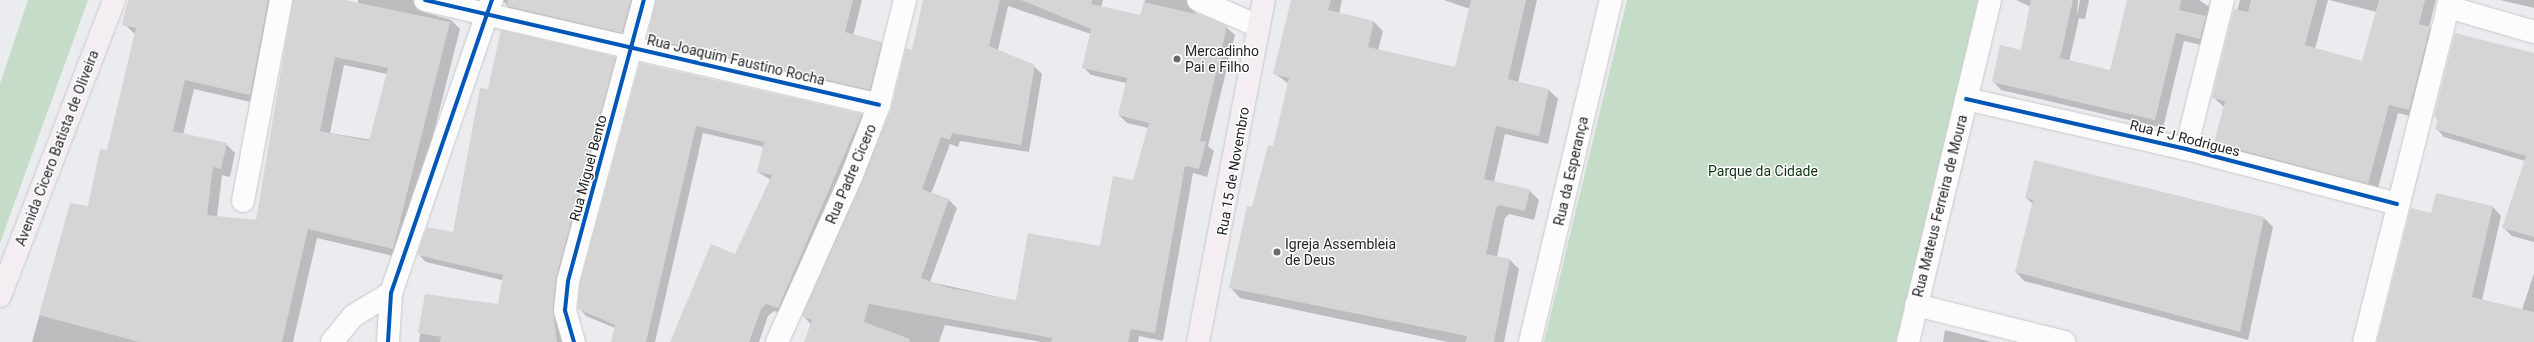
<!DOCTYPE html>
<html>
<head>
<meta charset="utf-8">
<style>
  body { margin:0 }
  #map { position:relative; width:2534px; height:342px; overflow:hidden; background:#ebecef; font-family:Roboto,sans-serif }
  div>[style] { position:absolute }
  .green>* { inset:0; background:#c5dcc8 }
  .shadow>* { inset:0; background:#0003 }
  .building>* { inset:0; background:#d6d4d5 }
  .roads { filter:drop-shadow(0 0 1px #c8c9cc) drop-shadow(0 0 1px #c8c9cc) }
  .minor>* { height:22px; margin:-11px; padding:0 11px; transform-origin:11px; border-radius:11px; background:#fcfcfd }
  .major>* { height:22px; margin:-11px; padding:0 11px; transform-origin:11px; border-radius:11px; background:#f4eef2 }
  .cycleway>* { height:4px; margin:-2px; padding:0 2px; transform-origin:2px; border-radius:2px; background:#0057b8 }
  .dots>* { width:11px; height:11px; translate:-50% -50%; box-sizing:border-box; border:2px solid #fff; border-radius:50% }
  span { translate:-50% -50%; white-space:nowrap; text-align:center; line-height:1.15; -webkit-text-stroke:3px #fff; paint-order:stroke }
  .poi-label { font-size:14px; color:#242427 }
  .left { translate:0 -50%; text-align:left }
  .street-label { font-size:14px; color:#242427 }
  .park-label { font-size:14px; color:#0e3314 }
</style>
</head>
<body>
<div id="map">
  <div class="green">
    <div style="clip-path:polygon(28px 0,88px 0,0 243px,0 84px)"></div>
    <div style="clip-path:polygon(1627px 0,1978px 0,1896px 342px,1544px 342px)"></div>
  </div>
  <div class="shadow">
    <div style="clip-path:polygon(evenodd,129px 0,283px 0,259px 104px,194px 89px,183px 135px,226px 144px,235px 153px,230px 177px,222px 175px,217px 217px,257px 221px,294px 0,358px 4px,358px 0,428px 0,422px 6px,423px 12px,451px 20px,460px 29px,402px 258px,317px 238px,293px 342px,32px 342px,71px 204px,89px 207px,107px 152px,135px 34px,124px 24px,129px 0,344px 65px,387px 74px,372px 140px,330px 133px,344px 65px)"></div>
    <div style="clip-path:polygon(503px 0,642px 0,630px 40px,512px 13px)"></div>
    <div style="clip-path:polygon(656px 0,862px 0,853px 36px,881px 43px,889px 51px,877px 97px,655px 46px,648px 38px)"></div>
    <div style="clip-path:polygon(evenodd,924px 0,1103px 0,1101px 7px,1141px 17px,1145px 0,1199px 0,1194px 4px,1195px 13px,1226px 27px,1235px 35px,1208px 146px,1214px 151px,1207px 177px,1193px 173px,1163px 341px,1139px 336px,1138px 342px,1041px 342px,945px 325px,939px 342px,805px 342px,811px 324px,803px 316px,892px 110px,913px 51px,924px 0,1008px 6px,1091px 34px,1083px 67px,1091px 75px,1126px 83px,1119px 115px,1127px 123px,1148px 128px,1134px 181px,1100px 247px,1017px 301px,930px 282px,957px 208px,949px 200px,931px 194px,950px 144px,958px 147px,960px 141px,1029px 152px,1042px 74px,1034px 66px,998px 50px,1008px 6px)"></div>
    <div style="clip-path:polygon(1292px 0,1342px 0,1339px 14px,1374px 22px,1383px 31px,1378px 50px,1456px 68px,1470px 9px,1444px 0,1537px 0,1518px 83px,1549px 90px,1558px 99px,1548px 144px,1505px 134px,1494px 182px,1529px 190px,1539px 200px,1534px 220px,1509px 214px,1505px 218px,1497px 257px,1510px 260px,1519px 269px,1504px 342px,1448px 342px,1240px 298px,1231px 288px,1274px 147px,1289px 84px,1274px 73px)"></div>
    <div style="clip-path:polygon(2016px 0,2078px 0,2077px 16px,2080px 0,2089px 0,2085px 19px,2079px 18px,2069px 62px,2111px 71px,2128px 0,2199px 0,2217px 12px,2209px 47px,2184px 41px,2163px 128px,2001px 90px,1993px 81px,2021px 51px,2031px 7px)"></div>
    <div style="clip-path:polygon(2240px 0,2328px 0,2315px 49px,2363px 62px,2377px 12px,2329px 0,2436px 0,2429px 27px,2439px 36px,2418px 118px,2398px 113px,2377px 192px,2224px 152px,2215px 143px,2224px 107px,2213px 97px)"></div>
    <div style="clip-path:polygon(2500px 0,2534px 0,2534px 8px)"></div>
    <div style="clip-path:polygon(2534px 54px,2534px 242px,2512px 236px,2503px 227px,2525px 161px,2444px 137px,2436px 128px,2438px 120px,2435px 116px)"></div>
    <div style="clip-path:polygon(615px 58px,622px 65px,564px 342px,522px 342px,506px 281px,426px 262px,419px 255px,454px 233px)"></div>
    <div style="clip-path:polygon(641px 64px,862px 115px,869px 122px,786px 315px,774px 311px,768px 316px,759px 342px,671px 342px,735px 255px,771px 180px,758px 172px,764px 147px,703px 133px,655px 342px,612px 342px,615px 328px,586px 316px,579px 308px)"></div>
    <div style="clip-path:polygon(2035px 161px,2264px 218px,2273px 227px,2248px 340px,2024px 281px,2016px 272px,2033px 204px,2026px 198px)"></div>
    <div style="clip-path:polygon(2437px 195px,2493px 207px,2501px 216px,2482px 300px,2522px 310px,2534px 273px,2534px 342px,2378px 342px,2432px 214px)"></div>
    <div style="clip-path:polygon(426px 295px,504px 342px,419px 342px)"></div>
    <div style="clip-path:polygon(1945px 330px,1991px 342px,1943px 342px)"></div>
  </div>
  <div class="building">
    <div style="clip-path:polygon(evenodd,128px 0,268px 0,250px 95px,185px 80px,173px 131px,227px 143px,221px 169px,213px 167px,207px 215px,256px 220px,293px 0,345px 0,450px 22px,393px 249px,308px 229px,282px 342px,139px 342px,39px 315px,70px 203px,88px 206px,100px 149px,107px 150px,136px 28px,122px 25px,128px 0,335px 57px,388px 68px,369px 141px,320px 131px,335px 57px)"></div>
    <div style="clip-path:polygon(508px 0,631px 0,622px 33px,507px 6px)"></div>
    <div style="clip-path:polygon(656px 0,853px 0,845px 32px,882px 42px,870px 90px,647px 38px)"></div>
    <div style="clip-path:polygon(923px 0,1000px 0,989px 46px,1035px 65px,1021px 145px,952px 133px,950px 140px,941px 137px,922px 189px,949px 199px,921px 278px,949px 288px,1016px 300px,1028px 233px,1100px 246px,1113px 176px,1133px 180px,1149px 123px,1118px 115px,1127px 78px,1082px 68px,1091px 29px,1021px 0,1092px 0,1091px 4px,1140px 15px,1144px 2px,1204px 16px,1227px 26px,1200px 141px,1206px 142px,1199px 169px,1185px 166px,1155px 333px,1131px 329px,1128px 342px,1051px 342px,1052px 338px,869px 304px,864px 322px,910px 339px,909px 342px,804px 342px,812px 320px,802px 316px,891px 110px,906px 48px,912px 50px)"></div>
    <div style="clip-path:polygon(1291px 0,1331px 0,1328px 10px,1374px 21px,1368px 47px,1455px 67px,1471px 0,1526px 0,1508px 79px,1549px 89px,1539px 136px,1496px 126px,1484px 179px,1530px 189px,1525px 211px,1499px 205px,1496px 208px,1486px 254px,1510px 259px,1494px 342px,1465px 342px,1467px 336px,1229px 288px,1247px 206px,1252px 207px,1268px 145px,1273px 146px,1289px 78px,1273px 74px)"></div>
    <div style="clip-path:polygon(2031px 0,2073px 0,2060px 58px,2110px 70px,2127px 0,2181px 0,2179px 10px,2206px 16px,2200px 39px,2176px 33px,2155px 120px,1992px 82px,2000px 45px,2021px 50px)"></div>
    <div style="clip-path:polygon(2251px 0,2317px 0,2305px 45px,2362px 61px,2379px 0,2425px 0,2419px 24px,2430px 27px,2409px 110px,2389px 105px,2368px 184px,2214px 143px,2225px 101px,2212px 98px,2234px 9px,2248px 12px)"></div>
    <div style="clip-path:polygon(501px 30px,616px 57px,556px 278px,553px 309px,557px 342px,440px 342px,441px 337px,418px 333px,425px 294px,498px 304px,503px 275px,417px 255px,427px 227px,453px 232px,480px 88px,488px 89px)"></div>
    <div style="clip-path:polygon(2455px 33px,2534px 53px,2534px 237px,2502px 228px,2526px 156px,2435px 129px,2438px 118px,2434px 117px)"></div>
    <div style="clip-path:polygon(640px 63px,862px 114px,778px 308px,766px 304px,761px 309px,749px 342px,670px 342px,711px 244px,735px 254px,772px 175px,757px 172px,764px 142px,696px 126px,646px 342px,611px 342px,615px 325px,578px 309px,580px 283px)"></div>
    <div style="clip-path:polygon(2034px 160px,2264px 217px,2240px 332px,2015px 272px,2033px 200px,2025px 198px)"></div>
    <div style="clip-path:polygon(2436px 193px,2493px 206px,2472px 297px,2534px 312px,2534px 342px,2377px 342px,2411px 208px,2431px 213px)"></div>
  </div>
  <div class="roads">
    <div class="minor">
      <div style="left:425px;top:0;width:466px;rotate:13deg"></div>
      <div style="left:1198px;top:0;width:65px;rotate:23.4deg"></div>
      <div style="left:2448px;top:7px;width:90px;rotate:16.2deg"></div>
      <div style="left:1966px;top:99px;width:226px;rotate:12.8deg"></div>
      <div style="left:2186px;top:149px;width:218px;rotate:14.6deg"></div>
      <div style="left:2186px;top:149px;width:154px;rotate:-76.1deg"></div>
      <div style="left:243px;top:201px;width:205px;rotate:-79.3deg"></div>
      <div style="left:1916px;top:305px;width:153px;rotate:14deg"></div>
      <div style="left:332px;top:342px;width:33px;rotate:-51deg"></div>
      <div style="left:353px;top:316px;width:44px;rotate:-31.2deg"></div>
      <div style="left:388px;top:342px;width:49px;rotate:-86.5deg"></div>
      <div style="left:391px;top:293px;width:310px;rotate:-71deg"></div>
      <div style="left:574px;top:342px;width:33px;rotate:-106deg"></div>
      <div style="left:565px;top:310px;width:29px;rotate:-84deg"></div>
      <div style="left:568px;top:281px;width:291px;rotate:-74.9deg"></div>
      <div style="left:777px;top:342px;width:183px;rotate:-65.8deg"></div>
      <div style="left:852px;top:175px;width:75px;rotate:-68.9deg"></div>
      <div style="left:879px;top:105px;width:108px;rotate:-76.1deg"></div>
      <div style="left:1530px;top:342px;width:351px;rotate:-76.7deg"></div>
      <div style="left:1908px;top:342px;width:352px;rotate:-76.5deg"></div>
      <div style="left:2364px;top:342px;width:353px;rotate:-75.9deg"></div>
    </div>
    <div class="major">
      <div style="left:0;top:296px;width:317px;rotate:-68.9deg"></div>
      <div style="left:1198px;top:342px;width:348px;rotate:-79.1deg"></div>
    </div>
  </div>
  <div class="cycleway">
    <div style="left:425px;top:0;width:466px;rotate:13deg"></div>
    <div style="left:1966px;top:99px;width:226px;rotate:12.8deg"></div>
    <div style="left:2186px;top:149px;width:218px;rotate:14.6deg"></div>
    <div style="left:388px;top:342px;width:49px;rotate:-86.5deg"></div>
    <div style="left:391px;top:293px;width:310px;rotate:-71deg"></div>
    <div style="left:574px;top:342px;width:33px;rotate:-106deg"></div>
    <div style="left:565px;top:310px;width:29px;rotate:-84deg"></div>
    <div style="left:568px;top:281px;width:291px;rotate:-74.9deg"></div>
  </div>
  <div class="dots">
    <div style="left:1177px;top:59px;background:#6a6a6d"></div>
    <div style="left:1277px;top:252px;background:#6a6a6d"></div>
  </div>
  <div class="poi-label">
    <span class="left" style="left:1185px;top:59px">Mercadinho<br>Pai e Filho</span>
    <span class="left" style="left:1285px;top:252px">Igreja Assembleia<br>de Deus</span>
  </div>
  <div class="street-label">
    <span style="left:736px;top:60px;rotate:13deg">Rua Joaquim Faustino Rocha</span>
    <span style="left:2185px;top:138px;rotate:14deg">Rua F J Rodrigues</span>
    <span style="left:57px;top:148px;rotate:-69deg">Avenida Cicero Batista de Oliveira</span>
    <span style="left:588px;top:168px;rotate:-75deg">Rua Miguel Bento</span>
    <span style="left:1233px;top:171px;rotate:-80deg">Rua 15 de Novembro</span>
    <span style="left:1571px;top:171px;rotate:-77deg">Rua da Esperança</span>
    <span style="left:851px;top:174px;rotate:-67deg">Rua Padre Cicero</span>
    <span style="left:1940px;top:206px;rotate:-76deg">Rua Mateus Ferreira de Moura</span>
  </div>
  <div class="park-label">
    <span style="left:1763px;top:171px">Parque da Cidade</span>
  </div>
</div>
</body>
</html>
